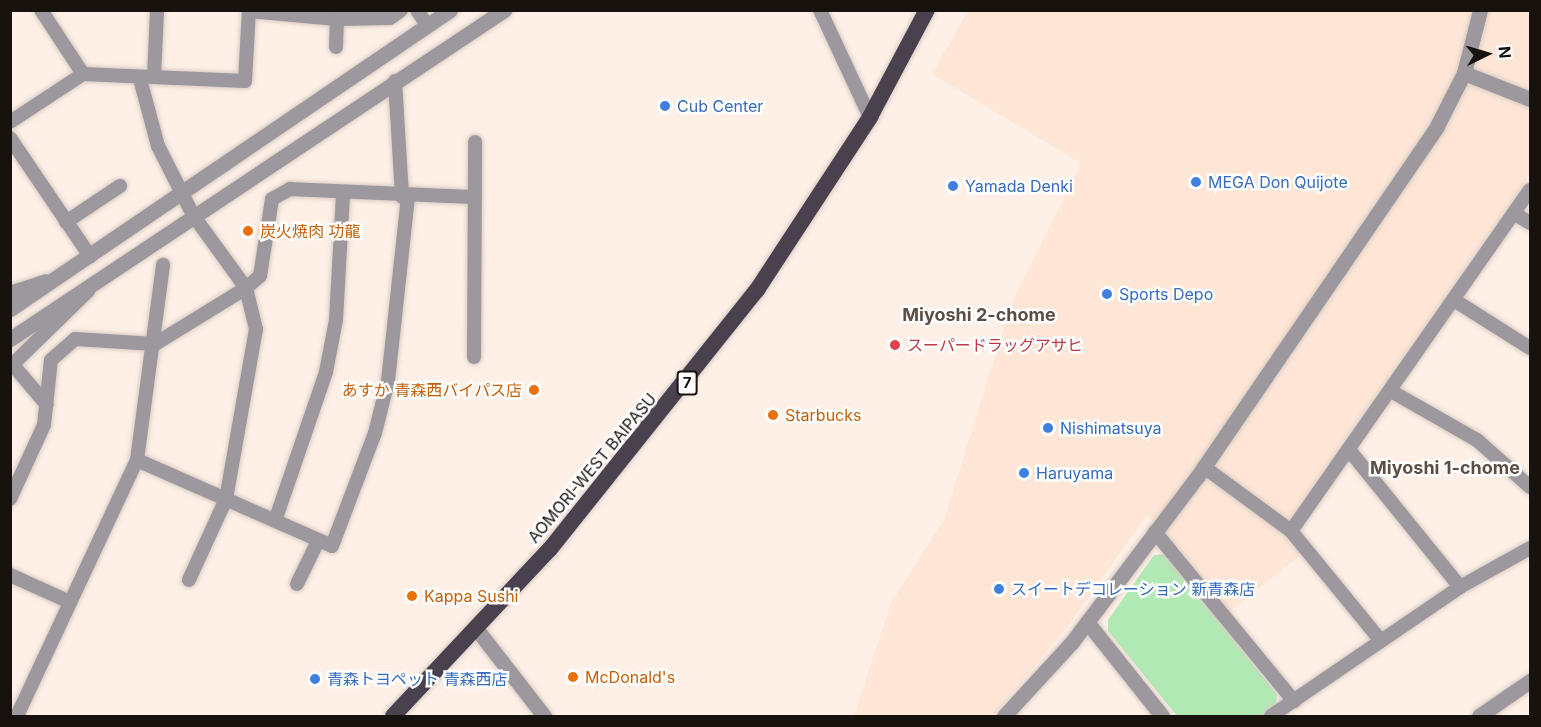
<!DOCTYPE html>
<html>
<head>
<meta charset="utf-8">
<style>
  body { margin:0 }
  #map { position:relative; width:1541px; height:727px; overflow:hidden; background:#fef0e7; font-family:Inter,"Noto Sans JP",sans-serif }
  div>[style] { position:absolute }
  .built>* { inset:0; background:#fee6d6 }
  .green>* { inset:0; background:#b1e9b5 }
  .roads { filter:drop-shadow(0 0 2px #d9ccc4) drop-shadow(0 0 2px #d9ccc4) }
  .minor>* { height:14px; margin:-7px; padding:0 7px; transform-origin:7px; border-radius:7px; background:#9c989e }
  .tertiary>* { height:15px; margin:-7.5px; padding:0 7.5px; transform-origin:7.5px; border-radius:7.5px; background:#9c989e }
  .trunk>* { height:16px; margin:-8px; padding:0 8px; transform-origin:8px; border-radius:8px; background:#49414d }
  .dots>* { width:16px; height:16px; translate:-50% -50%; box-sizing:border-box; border:3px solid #fff; border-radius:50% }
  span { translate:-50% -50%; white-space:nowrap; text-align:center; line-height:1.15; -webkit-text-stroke:5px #fff; paint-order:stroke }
  .shield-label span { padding:2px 4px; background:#fff; border:2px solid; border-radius:4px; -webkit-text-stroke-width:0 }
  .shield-label { font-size:15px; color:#18120f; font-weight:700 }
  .shop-label { font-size:16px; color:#366cbe }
  .left { translate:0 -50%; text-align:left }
  .food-label { font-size:16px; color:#c56008 }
  .right { translate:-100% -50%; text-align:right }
  .health-label { font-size:16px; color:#be3a42 }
  .street-label { font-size:16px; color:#18120f }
  .neighbourhood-label { font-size:18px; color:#5c4e44; font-weight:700 }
  .frame { position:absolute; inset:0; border:12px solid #18120f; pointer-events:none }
  .north { position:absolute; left:1457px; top:24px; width:60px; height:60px; -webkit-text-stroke:4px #fff; paint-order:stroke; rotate:85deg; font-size:16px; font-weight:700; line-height:24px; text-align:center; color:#18120f }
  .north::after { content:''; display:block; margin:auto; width:21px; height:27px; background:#18120f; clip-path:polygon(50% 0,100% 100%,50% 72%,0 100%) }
</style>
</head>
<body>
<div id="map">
  <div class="built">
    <div style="clip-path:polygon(968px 11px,1530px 11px,1530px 175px,1280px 531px,1302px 554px,1229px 612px,1147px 515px,1068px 626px,993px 716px,854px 716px,892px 601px,944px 520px,1012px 302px,1081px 163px,932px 74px)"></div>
  </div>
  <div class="green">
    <div style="clip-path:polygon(1165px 554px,1277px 694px,1276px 706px,1261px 716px,1177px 716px,1108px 631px,1108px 620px,1154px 555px)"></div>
  </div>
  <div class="roads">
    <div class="minor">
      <div style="left:41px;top:10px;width:77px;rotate:56.7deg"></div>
      <div style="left:417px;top:10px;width:18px;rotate:56deg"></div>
      <div style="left:820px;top:10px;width:118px;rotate:65deg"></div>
      <div style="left:249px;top:11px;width:88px;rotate:5.2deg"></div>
      <div style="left:337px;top:19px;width:53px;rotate:-1.1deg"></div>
      <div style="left:390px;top:18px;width:14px;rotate:-36deg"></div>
      <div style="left:336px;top:47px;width:28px;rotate:-88deg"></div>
      <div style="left:154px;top:77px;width:67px;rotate:-87.4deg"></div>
      <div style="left:140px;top:79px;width:69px;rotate:75deg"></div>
      <div style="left:158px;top:146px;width:77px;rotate:63.1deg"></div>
      <div style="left:193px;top:215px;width:90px;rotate:54deg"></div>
      <div style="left:246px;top:288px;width:42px;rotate:76.3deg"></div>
      <div style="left:256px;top:329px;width:173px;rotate:100deg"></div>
      <div style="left:226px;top:499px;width:89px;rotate:114.6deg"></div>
      <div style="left:395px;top:81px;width:116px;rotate:86.5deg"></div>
      <div style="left:10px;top:122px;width:87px;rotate:-33.3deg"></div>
      <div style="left:83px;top:74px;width:162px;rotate:2.5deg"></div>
      <div style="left:245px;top:81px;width:71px;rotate:-86.8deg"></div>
      <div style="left:10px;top:138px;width:143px;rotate:55.9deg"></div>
      <div style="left:1515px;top:214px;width:17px;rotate:31deg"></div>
      <div style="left:66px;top:222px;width:65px;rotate:-33.7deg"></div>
      <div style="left:10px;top:293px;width:38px;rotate:-18deg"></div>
      <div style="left:1454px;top:300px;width:90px;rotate:32.3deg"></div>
      <div style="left:474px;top:357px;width:215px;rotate:-89.7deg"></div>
      <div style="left:13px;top:365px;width:52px;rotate:49.6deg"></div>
      <div style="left:10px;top:367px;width:109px;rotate:-44.3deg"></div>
      <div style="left:1391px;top:391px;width:99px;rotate:29.7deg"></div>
      <div style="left:1477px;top:440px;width:71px;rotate:41.6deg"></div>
      <div style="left:1350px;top:451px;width:175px;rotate:51deg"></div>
      <div style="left:137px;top:460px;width:213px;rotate:23.8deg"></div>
      <div style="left:332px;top:546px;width:121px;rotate:-69.2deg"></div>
      <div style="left:375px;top:433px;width:54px;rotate:-76deg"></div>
      <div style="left:388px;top:381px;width:185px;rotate:-83.8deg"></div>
      <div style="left:1204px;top:467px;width:108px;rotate:36.3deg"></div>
      <div style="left:1291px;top:531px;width:416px;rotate:-55deg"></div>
      <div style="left:10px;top:499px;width:81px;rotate:-65.3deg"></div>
      <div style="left:44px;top:425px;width:65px;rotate:-83.9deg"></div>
      <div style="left:51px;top:360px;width:32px;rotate:-41deg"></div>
      <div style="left:75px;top:339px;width:80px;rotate:3.6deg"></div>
      <div style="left:155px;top:344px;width:107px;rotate:-31.6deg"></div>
      <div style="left:246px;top:288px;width:18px;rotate:-41deg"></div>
      <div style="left:260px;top:276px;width:78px;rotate:-81.1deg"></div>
      <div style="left:272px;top:199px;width:21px;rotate:-29deg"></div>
      <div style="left:290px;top:189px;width:181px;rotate:2.5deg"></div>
      <div style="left:275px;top:521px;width:157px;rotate:-71.1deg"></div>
      <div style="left:326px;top:372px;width:53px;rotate:-79.1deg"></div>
      <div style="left:336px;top:320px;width:126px;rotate:-86.8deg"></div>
      <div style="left:1291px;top:531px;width:142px;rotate:50.7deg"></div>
      <div style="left:1155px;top:532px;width:219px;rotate:50.6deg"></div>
      <div style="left:10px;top:575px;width:66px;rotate:24.2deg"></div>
      <div style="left:297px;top:584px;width:48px;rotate:-64deg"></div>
      <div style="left:17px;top:716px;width:283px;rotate:-64.9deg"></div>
      <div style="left:137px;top:460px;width:197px;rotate:-82.4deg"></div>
      <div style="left:1271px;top:716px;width:229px;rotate:-34.3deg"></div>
      <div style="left:1460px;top:587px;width:80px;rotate:-29.1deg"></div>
    </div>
    <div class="tertiary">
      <div style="left:1464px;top:73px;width:71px;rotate:21.5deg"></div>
      <div style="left:10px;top:309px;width:532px;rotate:-34.2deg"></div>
      <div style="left:10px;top:339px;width:594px;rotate:-33.66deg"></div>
      <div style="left:1087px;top:622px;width:120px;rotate:51.4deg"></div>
      <div style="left:475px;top:627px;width:113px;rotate:52.2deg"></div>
      <div style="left:1004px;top:716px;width:100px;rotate:-47.4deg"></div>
      <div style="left:1072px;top:642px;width:207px;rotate:-52.9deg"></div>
      <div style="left:1197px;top:477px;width:425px;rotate:-55.6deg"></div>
      <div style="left:1437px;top:126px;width:59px;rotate:-63deg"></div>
      <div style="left:1464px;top:73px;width:65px;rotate:-75.7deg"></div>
      <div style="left:1479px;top:716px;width:62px;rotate:-34.5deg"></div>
    </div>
    <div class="trunk">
      <div style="left:393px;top:716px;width:229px;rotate:-46.8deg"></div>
      <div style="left:550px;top:549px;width:332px;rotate:-51.4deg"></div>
      <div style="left:757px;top:290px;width:207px;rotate:-56.8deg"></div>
      <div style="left:870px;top:117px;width:121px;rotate:-62deg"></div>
    </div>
  </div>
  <div class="dots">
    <div style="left:665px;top:106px;background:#3f7fe0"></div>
    <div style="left:1196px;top:182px;background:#3f7fe0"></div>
    <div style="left:953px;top:186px;background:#3f7fe0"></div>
    <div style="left:248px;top:231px;background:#e8710a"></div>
    <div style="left:1107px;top:294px;background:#3f7fe0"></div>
    <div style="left:895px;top:345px;background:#e0444e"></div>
    <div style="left:534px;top:390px;background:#e8710a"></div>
    <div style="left:773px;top:415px;background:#e8710a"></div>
    <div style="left:1048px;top:428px;background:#3f7fe0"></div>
    <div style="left:1024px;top:473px;background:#3f7fe0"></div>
    <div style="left:999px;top:589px;background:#3f7fe0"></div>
    <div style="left:412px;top:596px;background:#e8710a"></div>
    <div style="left:573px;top:677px;background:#e8710a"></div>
    <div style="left:315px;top:679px;background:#3f7fe0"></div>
  </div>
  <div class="shield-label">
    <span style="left:687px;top:383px">7</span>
  </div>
  <div class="shop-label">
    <span class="left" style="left:677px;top:106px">Cub Center</span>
    <span class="left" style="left:1208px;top:182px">MEGA Don Quijote</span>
    <span class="left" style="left:965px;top:186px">Yamada Denki</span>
    <span class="left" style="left:1119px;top:294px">Sports Depo</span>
    <span class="left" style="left:1060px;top:428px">Nishimatsuya</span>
    <span class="left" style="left:1036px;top:473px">Haruyama</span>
    <span class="left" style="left:1011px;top:589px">スイートデコレーション 新青森店</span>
    <span class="left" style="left:327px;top:679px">青森トヨペット 青森西店</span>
  </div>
  <div class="food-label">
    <span class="left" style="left:260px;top:231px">炭火焼肉 功龍</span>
    <span class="right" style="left:522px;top:390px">あすか 青森西バイパス店</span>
    <span class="left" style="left:785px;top:415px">Starbucks</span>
    <span class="left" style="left:424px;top:596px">Kappa Sushi</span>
    <span class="left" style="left:585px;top:677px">McDonald's</span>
  </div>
  <div class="health-label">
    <span class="left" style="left:907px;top:345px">スーパードラッグアサヒ</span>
  </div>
  <div class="street-label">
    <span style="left:592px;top:468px;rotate:-50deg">AOMORI-WEST BAIPASU</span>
  </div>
  <div class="neighbourhood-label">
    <span style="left:979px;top:315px">Miyoshi 2-chome</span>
    <span style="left:1445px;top:468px">Miyoshi 1-chome</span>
  </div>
  <div class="frame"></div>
  <div class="north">N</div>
</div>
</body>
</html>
